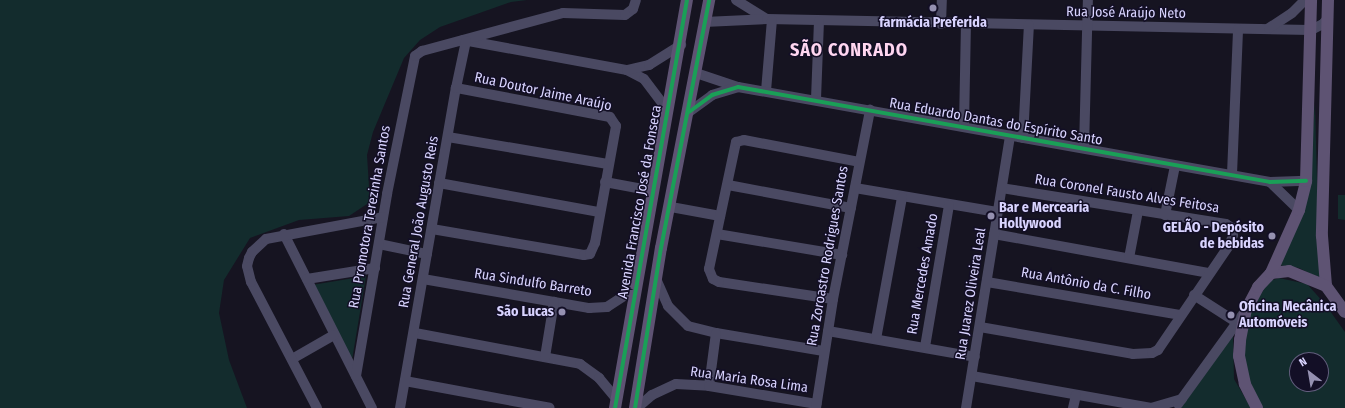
<!DOCTYPE html>
<meta charset="utf-8">
<style>
body{margin:0}
#map{position:relative;width:1345px;height:408px;overflow:hidden;background:#161421;font-family:"Fira Sans Condensed",sans-serif}
div>[style]{position:absolute}
[style*='--x']{left:calc(var(--x)*1px);top:calc(var(--y)*1px);width:calc(var(--w)*1px);rotate:calc(var(--a)*1deg)}
.green>*{inset:0;background:#132c2d}
.minor>*{height:10px;margin:-5px;padding:0 5px;transform-origin:5px;border-radius:5px;background:#4a4962}
.major>*{height:12px;margin:-6px;padding:0 6px;transform-origin:6px;border-radius:6px;background:#5e5373}
.cycleway>*{height:4px;margin:-2px;padding:0 2px;transform-origin:2px;border-radius:2px;background:#1a9f57}
.dots>*{width:11px;height:11px;translate:-50% -50%;box-sizing:border-box;border:2px solid #130f26;border-radius:50%}
span{translate:-50% -50%;white-space:nowrap;text-align:center;line-height:1.15;-webkit-text-stroke:3px #130f26;paint-order:stroke}
.street-label{font-size:14px;color:#d9d4ff}
.poi-label{font-size:14px;color:#d9d4ff;font-weight:700}
.left{translate:0 -50%;text-align:left}
.right{translate:-100% -50%;text-align:right}
.district-label{font-size:18px;color:#ffd6f0;font-weight:700;letter-spacing:1px}
.north{position:absolute;left:1289px;top:352px;width:40px;height:40px;box-sizing:border-box;background:#130f26;border:1px solid #625e7d;border-radius:50%;rotate:329deg;font-size:11px;font-weight:700;line-height:16px;text-align:center;color:#d9d4ff}
.north::after{content:'';display:block;margin:auto;width:14px;height:18px;background:#9591b1;clip-path:polygon(50% 0,100% 100%,50% 72%,0 100%)}
</style>
<div id="map">
<div class="green">
<div style="clip-path:polygon(0 0,527px 0,511px 2px,440px 27px,420px 40px,404px 58px,373px 132px,367px 155px,370px 202px,349px 216px,299px 220px,250px 238px,224px 280px,219px 313px,229px 360px,247px 408px,0 408px)"></div>
<div style="clip-path:polygon(1315px 103px,1319px 258px,1321px 279px,1299px 268px,1278px 265px,1309px 179px)"></div>
<div style="clip-path:polygon(1338px 195px,1345px 195px,1345px 220px,1338px 219px)"></div>
<div style="clip-path:polygon(366px 276px,351px 366px,312px 285px)"></div>
<div style="clip-path:polygon(evenodd,1279px 278px,1307px 284px,1325px 304px,1345px 332px,1345px 408px,1261px 408px,1252px 395px,1244px 354px,1249px 313px,1269px 281px,1279px 278px,1297px 360px,1321px 360px,1321px 384px,1297px 384px,1297px 360px)"></div>
<div style="clip-path:polygon(1233px 334px,1234px 379px,1251px 408px,1181px 408px)"></div>
</div>
<div class="minor">
<div style="--x:736;--y:0;--w:36;--a:32"></div>
<div style="--x:704;--y:22;--w:63;--a:-2.7"></div>
<div style="--x:767;--y:19;--w:544;--a:1.16"></div>
<div style="--x:1311;--y:30;--w:13;--a:-27"></div>
<div style="--x:1323;--y:24;--w:8;--a:-50"></div>
<div style="--x:941;--y:24;--w:24;--a:-88"></div>
<div style="--x:1269;--y:28;--w:27;--a:-33"></div>
<div style="--x:1292;--y:13;--w:18;--a:-45"></div>
<div style="--x:463;--y:40;--w:167;--a:10.4"></div>
<div style="--x:627;--y:70;--w:19;--a:28"></div>
<div style="--x:644;--y:79;--w:38;--a:53"></div>
<div style="--x:627;--y:70;--w:23;--a:-13"></div>
<div style="--x:649;--y:65;--w:38;--a:-32"></div>
<div style="--x:696;--y:73;--w:44;--a:18.4"></div>
<div style="--x:766;--y:91;--w:71;--a:-85.2"></div>
<div style="--x:816;--y:99;--w:78;--a:-87.8"></div>
<div style="--x:689;--y:112;--w:29;--a:-36"></div>
<div style="--x:712;--y:95;--w:27;--a:-17"></div>
<div style="--x:738;--y:87;--w:540;--a:10.12"></div>
<div style="--x:1270;--y:182;--w:36;--a:-2"></div>
<div style="--x:964;--y:126;--w:102;--a:-88.9"></div>
<div style="--x:448;--y:137;--w:162;--a:9.6"></div>
<div style="--x:1023;--y:138;--w:113;--a:-87"></div>
<div style="--x:1084;--y:148;--w:148;--a:-88.5"></div>
<div style="--x:1232;--y:174;--w:145;--a:-87.6"></div>
<div style="--x:605;--y:182;--w:49;--a:10.6"></div>
<div style="--x:1270;--y:182;--w:40;--a:44"></div>
<div style="--x:439;--y:183;--w:163;--a:10.3"></div>
<div style="--x:728;--y:185;--w:125;--a:10.6"></div>
<div style="--x:855;--y:188;--w:144;--a:9.6"></div>
<div style="--x:671;--y:207;--w:50;--a:10.4"></div>
<div style="--x:1165;--y:215;--w:50;--a:-78.5"></div>
<div style="--x:432;--y:229;--w:154;--a:9.7"></div>
<div style="--x:584;--y:255;--w:6;--a:-9"></div>
<div style="--x:590;--y:254;--w:12;--a:-66"></div>
<div style="--x:595;--y:243;--w:119;--a:-79.8"></div>
<div style="--x:616;--y:126;--w:11;--a:-124"></div>
<div style="--x:610;--y:117;--w:157;--a:-169.3"></div>
<div style="--x:284;--y:234;--w:195;--a:63.2"></div>
<div style="--x:717;--y:234;--w:127;--a:9.5"></div>
<div style="--x:994;--y:234;--w:219;--a:10.3"></div>
<div style="--x:379;--y:244;--w:49;--a:11.8"></div>
<div style="--x:1129;--y:258;--w:48;--a:-79.2"></div>
<div style="--x:307;--y:279;--w:69;--a:-9.2"></div>
<div style="--x:423;--y:279;--w:169;--a:9.9"></div>
<div style="--x:589;--y:308;--w:18;--a:-3"></div>
<div style="--x:607;--y:307;--w:33;--a:-33"></div>
<div style="--x:657;--y:281;--w:27;--a:66"></div>
<div style="--x:668;--y:306;--w:28;--a:45"></div>
<div style="--x:688;--y:326;--w:29;--a:14"></div>
<div style="--x:716;--y:333;--w:109;--a:9.5"></div>
<div style="--x:987;--y:282;--w:197;--a:9.7"></div>
<div style="--x:1194;--y:295;--w:50;--a:32.7"></div>
<div style="--x:833;--y:299;--w:115;--a:-171.5"></div>
<div style="--x:719;--y:282;--w:7;--a:-153"></div>
<div style="--x:713;--y:279;--w:11;--a:-112"></div>
<div style="--x:709;--y:269;--w:130;--a:-78"></div>
<div style="--x:736;--y:142;--w:8;--a:-14"></div>
<div style="--x:744;--y:140;--w:117;--a:10.8"></div>
<div style="--x:980;--y:327;--w:155;--a:10"></div>
<div style="--x:1133;--y:354;--w:19;--a:-3"></div>
<div style="--x:1152;--y:353;--w:7;--a:-27"></div>
<div style="--x:1158;--y:350;--w:128;--a:-55.8"></div>
<div style="--x:1230;--y:244;--w:9;--a:-72"></div>
<div style="--x:1233;--y:235;--w:7;--a:-98"></div>
<div style="--x:1232;--y:228;--w:7;--a:-146"></div>
<div style="--x:1226;--y:224;--w:227;--a:-170.9"></div>
<div style="--x:828;--y:331;--w:149;--a:10"></div>
<div style="--x:415;--y:333;--w:168;--a:10.6"></div>
<div style="--x:580;--y:364;--w:24;--a:36"></div>
<div style="--x:599;--y:378;--w:26;--a:50"></div>
<div style="--x:876;--y:339;--w:144;--a:-79.6"></div>
<div style="--x:925;--y:347;--w:144;--a:-80.4"></div>
<div style="--x:545;--y:357;--w:56;--a:-80.7"></div>
<div style="--x:292;--y:359;--w:48;--a:-29.7"></div>
<div style="--x:356;--y:376;--w:185;--a:-80.3"></div>
<div style="--x:387;--y:194;--w:141;--a:-78.5"></div>
<div style="--x:415;--y:56;--w:9;--a:-36"></div>
<div style="--x:422;--y:51;--w:146;--a:-15.1"></div>
<div style="--x:563;--y:13;--w:62;--a:1.8"></div>
<div style="--x:625;--y:15;--w:10;--a:-37"></div>
<div style="--x:633;--y:9;--w:9;--a:-72"></div>
<div style="--x:972;--y:376;--w:182;--a:10.1"></div>
<div style="--x:1151;--y:408;--w:32;--a:-16"></div>
<div style="--x:405;--y:381;--w:147;--a:10.5"></div>
<div style="--x:709;--y:386;--w:53;--a:-82.5"></div>
<div style="--x:1178;--y:404;--w:116;--a:-54.1"></div>
<div style="--x:317;--y:408;--w:142;--a:-117.6"></div>
<div style="--x:251;--y:282;--w:16;--a:-104"></div>
<div style="--x:247;--y:266;--w:8;--a:-76"></div>
<div style="--x:249;--y:258;--w:7;--a:-63"></div>
<div style="--x:252;--y:252;--w:19;--a:-43"></div>
<div style="--x:266;--y:239;--w:119;--a:-10.6"></div>
<div style="--x:400;--y:408;--w:325;--a:-80.1"></div>
<div style="--x:456;--y:88;--w:48;--a:-78"></div>
<div style="--x:637;--y:408;--w:20;--a:-41"></div>
<div style="--x:652;--y:395;--w:26;--a:-25"></div>
<div style="--x:676;--y:384;--w:33;--a:3"></div>
<div style="--x:709;--y:386;--w:109;--a:9.5"></div>
<div style="--x:816;--y:408;--w:110;--a:-81.1"></div>
<div style="--x:833;--y:299;--w:193;--a:-78.9"></div>
<div style="--x:966;--y:408;--w:276;--a:-80.8"></div>
<div style="--x:1073;--y:408;--w:13;--a:-77"></div>
</div>
<div class="major">
<div style="--x:1328;--y:0;--w:236;--a:91.5"></div>
<div style="--x:1322;--y:236;--w:50;--a:85.4"></div>
<div style="--x:1326;--y:286;--w:32;--a:54"></div>
<div style="--x:1271;--y:273;--w:18;--a:-6"></div>
<div style="--x:1289;--y:271;--w:40;--a:22"></div>
<div style="--x:615;--y:408;--w:414;--a:-80"></div>
<div style="--x:635;--y:408;--w:162;--a:-80.8"></div>
<div style="--x:661;--y:248;--w:253;--a:-79"></div>
<div style="--x:1257;--y:408;--w:27;--a:-117"></div>
<div style="--x:1245;--y:384;--w:29;--a:-102"></div>
<div style="--x:1239;--y:356;--w:16;--a:-86"></div>
<div style="--x:1240;--y:340;--w:31;--a:-79"></div>
<div style="--x:1246;--y:310;--w:26;--a:-62"></div>
<div style="--x:1258;--y:287;--w:19;--a:-47"></div>
<div style="--x:1271;--y:273;--w:69;--a:-66"></div>
<div style="--x:1299;--y:210;--w:30;--a:-76"></div>
<div style="--x:1306;--y:181;--w:181;--a:-88.4"></div>
</div>
<div class="cycleway">
<div style="--x:689;--y:112;--w:29;--a:-36"></div>
<div style="--x:712;--y:95;--w:27;--a:-17"></div>
<div style="--x:738;--y:87;--w:540;--a:10.12"></div>
<div style="--x:1270;--y:182;--w:36;--a:-2"></div>
<div style="--x:615;--y:408;--w:414;--a:-80"></div>
<div style="--x:635;--y:408;--w:162;--a:-80.8"></div>
<div style="--x:661;--y:248;--w:253;--a:-79"></div>
</div>
<div class="dots">
<div style="left:933px;top:8px;background:#9591b1"></div>
<div style="left:991px;top:216px;background:#9591b1"></div>
<div style="left:1272px;top:236px;background:#9591b1"></div>
<div style="left:562px;top:312px;background:#9591b1"></div>
<div style="left:1231px;top:315px;background:#9591b1"></div>
</div>
<div class="street-label">
<span style="left:1126px;top:13px;rotate:1deg">Rua José Araújo Neto</span>
<span style="left:543px;top:92px;rotate:12deg">Rua Doutor Jaime Araújo</span>
<span style="left:996px;top:122px;rotate:10deg">Rua Eduardo Dantas do Espírito Santo</span>
<span style="left:1127px;top:194px;rotate:9deg">Rua Coronel Fausto Alves Feitosa</span>
<span style="left:640px;top:202px;rotate:-80deg">Avenida Francisco José da Fonseca</span>
<span style="left:370px;top:217px;rotate:-80deg">Rua Promotora Terezinha Santos</span>
<span style="left:419px;top:222px;rotate:-80deg">Rua General João Augusto Reis</span>
<span style="left:828px;top:256px;rotate:-80deg">Rua Zoroastro Rodrigues Santos</span>
<span style="left:923px;top:274px;rotate:-80deg">Rua Mercedes Amado</span>
<span style="left:533px;top:283px;rotate:9deg">Rua Sindulfo Barreto</span>
<span style="left:1086px;top:284px;rotate:10deg">Rua Antônio da C. Filho</span>
<span style="left:971px;top:294px;rotate:-81deg">Rua Juarez Oliveira Leal</span>
<span style="left:749px;top:380px;rotate:8deg">Rua Maria Rosa Lima</span>
</div>
<div class="poi-label">
<span style="left:933px;top:23px">farmácia Preferida</span>
<span class="left" style="left:999px;top:216px">Bar e Mercearia<br>Hollywood</span>
<span class="right" style="left:1264px;top:236px">GELÃO - Depósito<br>de bebidas</span>
<span class="left" style="left:1239px;top:315px">Oficina Mecânica<br>Automóveis</span>
<span class="right" style="left:554px;top:312px">São Lucas</span>
</div>
<div class="district-label">
<span style="left:849px;top:50px">SÃO CONRADO</span>
</div>
<div class="north">N</div>
</div>
